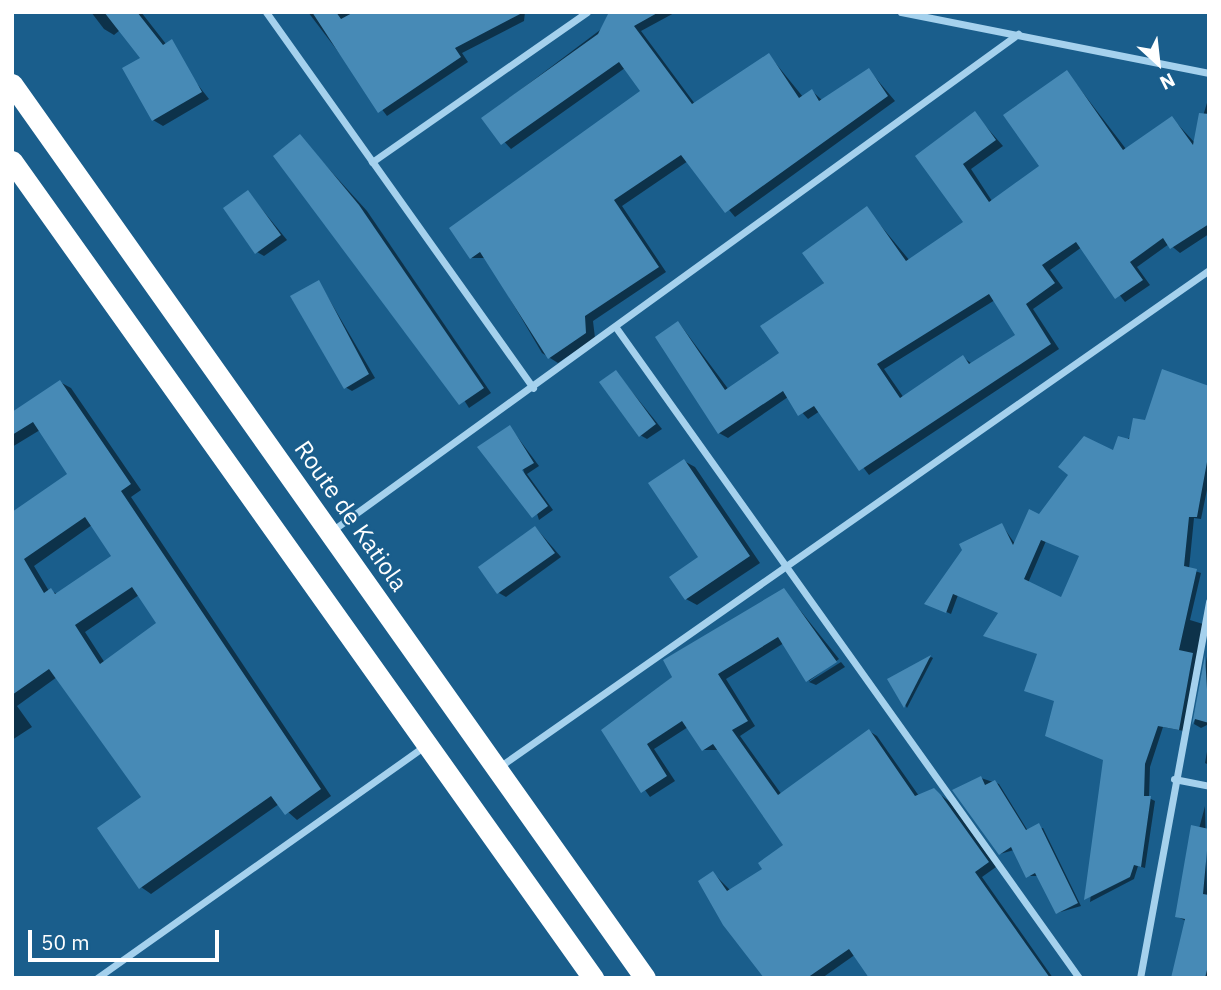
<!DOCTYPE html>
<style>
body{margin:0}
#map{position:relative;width:1221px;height:990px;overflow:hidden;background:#1a5e8c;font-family:"IBM Plex Sans",sans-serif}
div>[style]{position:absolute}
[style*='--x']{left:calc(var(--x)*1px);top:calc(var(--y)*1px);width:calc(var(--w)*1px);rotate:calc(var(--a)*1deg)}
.shadow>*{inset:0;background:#0007}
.building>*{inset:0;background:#478ab6}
.street>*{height:7px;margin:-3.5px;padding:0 3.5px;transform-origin:3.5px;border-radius:3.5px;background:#a5d1ed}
.highway>*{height:21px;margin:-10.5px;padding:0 10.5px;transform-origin:10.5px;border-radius:10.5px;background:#fff}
span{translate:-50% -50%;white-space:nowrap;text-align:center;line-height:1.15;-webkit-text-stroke:5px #1a5e8c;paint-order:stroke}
.street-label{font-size:24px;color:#fff}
.frame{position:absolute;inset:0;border:14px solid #fff;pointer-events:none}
.north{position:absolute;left:1123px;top:28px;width:70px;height:70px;-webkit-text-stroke:5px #1a5e8c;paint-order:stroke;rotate:153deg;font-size:19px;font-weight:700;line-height:28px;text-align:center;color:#fff}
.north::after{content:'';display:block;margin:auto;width:24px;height:32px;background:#fff;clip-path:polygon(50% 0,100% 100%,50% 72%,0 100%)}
.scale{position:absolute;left:28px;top:930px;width:191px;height:32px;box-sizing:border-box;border:4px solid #fff;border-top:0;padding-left:9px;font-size:21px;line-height:24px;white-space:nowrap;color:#fff;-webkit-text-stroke:5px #1a5e8c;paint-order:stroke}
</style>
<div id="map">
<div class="shadow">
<div style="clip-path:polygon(91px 12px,141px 12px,209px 99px,163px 126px,153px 120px,143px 58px,120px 30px,114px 35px,104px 29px)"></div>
<div style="clip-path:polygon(308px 12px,525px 12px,524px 21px,462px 53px,468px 62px,387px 116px)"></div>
<div style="clip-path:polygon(624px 12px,676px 12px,641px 31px,695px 104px,769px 55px,803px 97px,812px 91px,823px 101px,869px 70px,895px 101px,735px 217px,688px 161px,622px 206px,666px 272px,593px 321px,595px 338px,558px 363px,542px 353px,486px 258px,471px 258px,642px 91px,625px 68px,511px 149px,483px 118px)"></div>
<div style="clip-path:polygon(evenodd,1067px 72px,1126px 149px,1172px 118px,1195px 143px,1209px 96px,1209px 234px,1180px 253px,1169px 244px,1137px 267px,1150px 285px,1125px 302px,1082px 247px,1050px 270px,1063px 288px,1033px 309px,1059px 349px,869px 475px,820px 411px,808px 419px,788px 397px,728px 438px,719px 433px,679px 323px,729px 390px,782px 354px,867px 209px,910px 261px,965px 223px,917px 156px,975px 114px,1003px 146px,971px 169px,992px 201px,1041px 166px,1067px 72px,995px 300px,1017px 335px,972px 364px,963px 357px,904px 398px,884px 369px,995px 300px)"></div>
<div style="clip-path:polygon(300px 137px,367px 211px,491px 393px,469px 408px)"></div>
<div style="clip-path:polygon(248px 192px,287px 240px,264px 256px,257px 252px)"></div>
<div style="clip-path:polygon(319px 282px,375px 378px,352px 391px,345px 387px)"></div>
<div style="clip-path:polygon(616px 372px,662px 429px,647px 439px,640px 435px)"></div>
<div style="clip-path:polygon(evenodd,60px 382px,71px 388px,141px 490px,131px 497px,331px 796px,297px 820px,279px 804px,151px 894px,141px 887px,143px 797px,57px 677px,17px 706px,32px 727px,12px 740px,12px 514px,69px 474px,40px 430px,12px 447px,12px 414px,60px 382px,92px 525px,114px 557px,59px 594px,49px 591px,34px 566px,92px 525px,60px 382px,139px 595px,159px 624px,105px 663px,85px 632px,139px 595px)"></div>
<div style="clip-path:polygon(evenodd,1209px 386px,1209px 480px,1201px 519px,1194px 518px,1189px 569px,1201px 573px,1190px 620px,1203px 624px,1184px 731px,1163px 727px,1150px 767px,1149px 798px,1155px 801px,1145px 868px,1138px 866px,1134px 879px,1090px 902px,1105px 759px,1056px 701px,1038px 654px,986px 636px,1001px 613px,958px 595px,951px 614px,931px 605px,1002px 525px,1015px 544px,1146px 422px,1209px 386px,1046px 541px,1081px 556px,1062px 599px,1028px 583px,1046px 541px)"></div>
<div style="clip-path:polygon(510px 427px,539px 466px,527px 474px,553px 510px,539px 520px)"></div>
<div style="clip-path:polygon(684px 461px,695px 467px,760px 563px,697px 605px,686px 599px,700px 558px)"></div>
<div style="clip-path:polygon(536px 528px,561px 557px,506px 597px,499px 593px)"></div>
<div style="clip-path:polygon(784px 590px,839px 659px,809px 681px,784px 643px,726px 679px,755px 726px,740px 736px,782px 795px,869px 731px,877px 736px,919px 796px,934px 790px,950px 802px,996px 867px,982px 877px,1053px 978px,872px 978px,856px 954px,822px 978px,765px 978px,713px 873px,731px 891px,765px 870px,786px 845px,719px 750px,703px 750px,688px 727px,654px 749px,675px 781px,650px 797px,603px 731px)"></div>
<div style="clip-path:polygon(1209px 646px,1209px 724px,1201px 728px,1194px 724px)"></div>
<div style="clip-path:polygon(931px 657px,933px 658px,907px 708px,890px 680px)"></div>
<div style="clip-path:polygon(841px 662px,845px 667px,816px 685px,809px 682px)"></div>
<div style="clip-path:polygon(1209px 740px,1209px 765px,1205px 763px)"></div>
<div style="clip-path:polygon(981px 778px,999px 784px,1028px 831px,1043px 828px,1081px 906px,1057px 913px,1038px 876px,1028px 876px,1014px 850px,1000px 854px)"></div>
<div style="clip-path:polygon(1205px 806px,1209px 978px,1174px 978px,1186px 921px,1176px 916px)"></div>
</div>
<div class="building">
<div style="clip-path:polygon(104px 12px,137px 12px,163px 45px,172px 39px,202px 92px,152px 121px,122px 68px,140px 58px)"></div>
<div style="clip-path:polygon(312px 12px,336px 12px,341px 19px,354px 12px,524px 12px,455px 48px,461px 57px,378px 113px)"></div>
<div style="clip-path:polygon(609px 12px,659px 12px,634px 26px,692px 104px,769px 53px,799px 98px,812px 89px,819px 101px,869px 68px,888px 96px,725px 213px,681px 155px,614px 200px,659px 267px,585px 316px,586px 333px,548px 359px,480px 252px,470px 259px,449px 228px,640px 91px,619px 62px,501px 145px,481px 118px,598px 34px)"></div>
<div style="clip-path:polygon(evenodd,1067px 70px,1123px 150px,1172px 116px,1193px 145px,1199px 113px,1209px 114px,1209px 224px,1170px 249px,1163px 238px,1130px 262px,1143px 280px,1115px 299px,1076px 242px,1042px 265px,1055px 283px,1026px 304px,1051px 344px,859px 471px,814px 406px,798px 416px,783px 391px,718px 434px,655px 337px,678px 321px,725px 390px,779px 353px,760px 326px,824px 283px,802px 253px,867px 206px,906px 261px,963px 222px,915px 156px,975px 111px,996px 140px,963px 164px,989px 202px,1039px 166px,1003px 115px,1067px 70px,989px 294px,1015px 335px,969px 364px,963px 355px,900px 398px,877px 364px,989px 294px)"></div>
<div style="clip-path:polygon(300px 134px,359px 205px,484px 388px,459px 405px,273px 156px)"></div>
<div style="clip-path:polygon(248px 190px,281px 235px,255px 254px,223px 208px)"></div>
<div style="clip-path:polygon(319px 280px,369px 374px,344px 389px,290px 296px)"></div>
<div style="clip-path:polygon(evenodd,1162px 369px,1209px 386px,1209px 451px,1197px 517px,1189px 517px,1184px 566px,1197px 569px,1179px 650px,1193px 653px,1179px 730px,1158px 726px,1145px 764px,1144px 796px,1151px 796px,1141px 867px,1134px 865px,1130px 877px,1084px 900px,1103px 760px,1045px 736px,1054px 701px,1024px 691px,1037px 654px,983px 636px,998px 613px,953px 594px,946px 613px,924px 604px,962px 550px,959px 544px,1002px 523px,1013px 545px,1029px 509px,1039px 514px,1068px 475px,1058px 467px,1084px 436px,1113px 450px,1118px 436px,1129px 439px,1133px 418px,1145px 420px,1162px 369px,1041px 540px,1079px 556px,1061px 597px,1024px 579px,1041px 540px)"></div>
<div style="clip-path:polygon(616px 370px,656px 424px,639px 437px,599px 382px)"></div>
<div style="clip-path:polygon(evenodd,60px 380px,131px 484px,121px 491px,321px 789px,285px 815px,271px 796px,139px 889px,97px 828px,141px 797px,49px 669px,12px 695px,12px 512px,67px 474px,33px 422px,12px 435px,12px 412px,60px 380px,85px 517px,111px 556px,55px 594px,51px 588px,44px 593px,24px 559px,85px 517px,60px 380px,132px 587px,156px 623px,100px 664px,75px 625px,132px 587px)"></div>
<div style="clip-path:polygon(510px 425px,534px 463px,522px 470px,548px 506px,532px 518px,477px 447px)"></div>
<div style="clip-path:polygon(684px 459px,750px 556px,685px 600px,669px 577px,698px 557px,648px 483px)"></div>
<div style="clip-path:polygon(535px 526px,555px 553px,497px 594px,478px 567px)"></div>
<div style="clip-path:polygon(784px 588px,837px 662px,806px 682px,778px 637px,718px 674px,748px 721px,732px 730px,778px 795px,869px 729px,915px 796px,934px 788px,941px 795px,989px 862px,975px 872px,1050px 978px,869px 978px,849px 949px,807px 978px,764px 978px,723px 925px,698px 881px,713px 871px,727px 891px,762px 869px,758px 863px,783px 845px,713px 744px,702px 751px,682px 721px,647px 744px,667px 776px,641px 793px,601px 730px,672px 677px,663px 660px)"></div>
<div style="clip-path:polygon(931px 655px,904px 708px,887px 679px)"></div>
<div style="clip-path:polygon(1205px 655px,1209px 723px,1195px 719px,1192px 725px)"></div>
<div style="clip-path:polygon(981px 776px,985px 785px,995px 780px,1026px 830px,1039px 823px,1078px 903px,1056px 914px,1035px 873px,1026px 878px,1011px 847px,999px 855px,952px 790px)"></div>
<div style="clip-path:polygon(1191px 825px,1209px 829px,1203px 894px,1209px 895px,1209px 962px,1205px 978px,1171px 978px,1185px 919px,1175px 917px)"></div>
</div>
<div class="street">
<div style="--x:266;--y:12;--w:461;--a:54.6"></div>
<div style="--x:901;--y:12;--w:314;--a:11.2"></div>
<div style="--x:372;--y:162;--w:262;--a:-34.9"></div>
<div style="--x:617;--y:329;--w:797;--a:54.55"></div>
<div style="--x:333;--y:530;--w:846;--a:-35.91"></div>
<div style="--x:499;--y:767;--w:867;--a:-34.99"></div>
<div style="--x:1174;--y:779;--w:36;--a:11"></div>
<div style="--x:97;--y:978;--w:402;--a:-35.3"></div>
<div style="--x:1140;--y:978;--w:383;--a:-79.6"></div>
</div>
<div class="highway">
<div style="--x:12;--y:84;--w:1095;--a:54.7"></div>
<div style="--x:12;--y:161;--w:1003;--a:54.58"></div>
</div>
<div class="street-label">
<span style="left:351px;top:516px;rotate:55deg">Route de Katiola</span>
</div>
<div class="frame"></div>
<div class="north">N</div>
<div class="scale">50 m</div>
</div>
